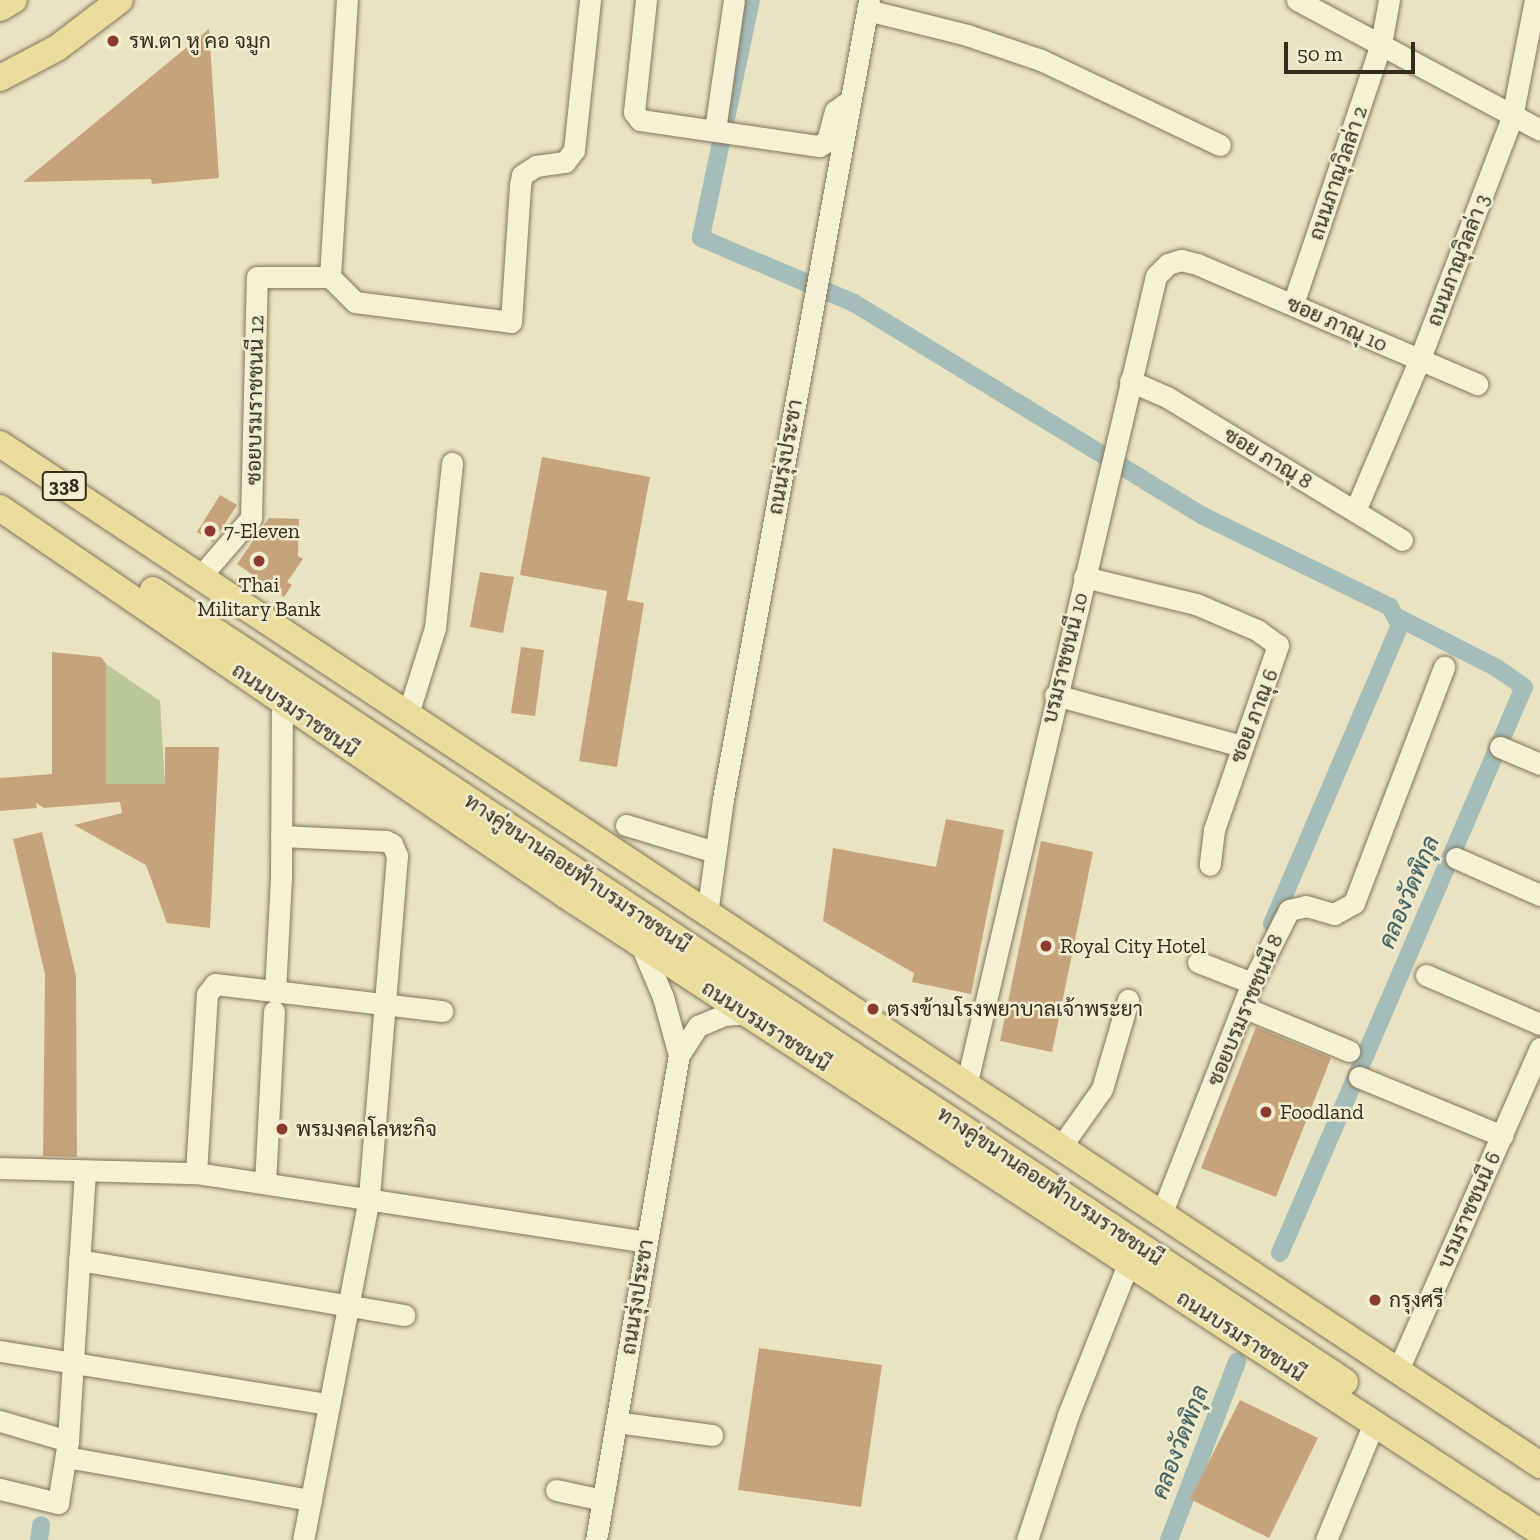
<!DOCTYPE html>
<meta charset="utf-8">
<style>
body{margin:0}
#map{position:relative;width:1540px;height:1540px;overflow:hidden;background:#eae3c2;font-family:"Zilla Slab",Sarabun,serif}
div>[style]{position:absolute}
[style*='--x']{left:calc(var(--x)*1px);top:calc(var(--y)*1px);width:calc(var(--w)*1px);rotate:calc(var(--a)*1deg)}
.green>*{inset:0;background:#bcc797}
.canal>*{height:18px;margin:-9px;padding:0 9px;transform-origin:9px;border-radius:9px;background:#a4bdb9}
.building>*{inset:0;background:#c6a37b}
.roads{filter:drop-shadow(0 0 2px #83755b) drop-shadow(0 0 2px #83755b)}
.minor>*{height:21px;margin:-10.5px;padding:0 10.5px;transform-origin:10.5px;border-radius:10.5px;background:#f6f0d5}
.major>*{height:26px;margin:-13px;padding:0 13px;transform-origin:13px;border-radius:13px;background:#ebdc9c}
.dots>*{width:19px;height:19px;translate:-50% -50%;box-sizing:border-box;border:4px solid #f2edd1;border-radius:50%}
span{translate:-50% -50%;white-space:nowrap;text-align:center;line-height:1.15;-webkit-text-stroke:5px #f2edd1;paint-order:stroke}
.shield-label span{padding:2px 5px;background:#f2edd1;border:2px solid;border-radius:5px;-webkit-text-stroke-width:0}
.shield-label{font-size:19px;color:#342b1e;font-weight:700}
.poi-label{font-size:21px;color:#342b1e}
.left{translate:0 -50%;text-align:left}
.street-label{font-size:21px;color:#342b1e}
.water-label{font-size:23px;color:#2e5053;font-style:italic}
.scale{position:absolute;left:1284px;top:42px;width:131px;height:32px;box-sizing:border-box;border:4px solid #342b1e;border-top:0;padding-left:9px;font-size:21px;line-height:24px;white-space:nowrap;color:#342b1e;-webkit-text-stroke:5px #f2edd1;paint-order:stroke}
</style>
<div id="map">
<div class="green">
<div style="clip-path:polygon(106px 664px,160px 701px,165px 784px,106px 784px)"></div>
</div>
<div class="canal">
<div style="--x:751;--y:0;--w:243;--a:101.9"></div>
<div style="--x:701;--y:238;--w:166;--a:23"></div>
<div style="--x:854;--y:303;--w:409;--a:31.4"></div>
<div style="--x:1203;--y:516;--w:208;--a:25.9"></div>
<div style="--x:1390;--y:607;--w:21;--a:61"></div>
<div style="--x:1400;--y:625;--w:325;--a:113.2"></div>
<div style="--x:1280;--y:1253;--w:616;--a:-66.68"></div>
<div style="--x:1524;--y:687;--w:33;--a:-145"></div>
<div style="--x:1497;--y:668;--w:114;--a:-153"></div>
<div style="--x:39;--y:1540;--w:15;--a:-82"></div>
<div style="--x:1169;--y:1540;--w:191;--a:-69.1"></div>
</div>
<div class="building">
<div style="clip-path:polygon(209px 29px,219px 178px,152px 184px,151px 179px,23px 182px)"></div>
<div style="clip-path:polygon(542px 457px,650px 477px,627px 600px,644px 603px,617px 767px,579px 761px,607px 591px,520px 575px)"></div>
<div style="clip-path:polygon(220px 495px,237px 505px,213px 542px,197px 532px)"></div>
<div style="clip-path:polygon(269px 518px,299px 519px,298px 556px,303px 559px,287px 582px,292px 585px,284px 597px,237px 564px)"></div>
<div style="clip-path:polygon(480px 572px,514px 577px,503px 633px,470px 627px)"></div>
<div style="clip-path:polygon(521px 647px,544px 650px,535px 716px,511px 713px)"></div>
<div style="clip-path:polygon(52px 652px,101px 657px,106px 664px,106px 784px,165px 784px,165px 747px,219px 747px,210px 928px,167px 923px,146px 865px,74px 825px,122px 813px,120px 802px,44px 808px,36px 803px,37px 808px,0 811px,0 778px,52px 774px)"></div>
<div style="clip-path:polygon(946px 819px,1004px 830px,971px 994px,912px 982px,914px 973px,823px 921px,833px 848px,936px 867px)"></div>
<div style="clip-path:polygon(42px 832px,76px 976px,77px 1157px,43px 1156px,45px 974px,13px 839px)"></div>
<div style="clip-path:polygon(1041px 841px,1093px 852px,1052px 1052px,1000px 1041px)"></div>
<div style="clip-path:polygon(1256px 1027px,1331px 1058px,1276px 1197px,1201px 1168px)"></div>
<div style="clip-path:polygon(759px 1348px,882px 1365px,861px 1507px,738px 1490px)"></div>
<div style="clip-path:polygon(1240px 1400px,1318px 1438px,1269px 1538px,1190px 1499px)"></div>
</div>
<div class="roads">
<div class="minor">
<div style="--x:646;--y:0;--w:113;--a:96.1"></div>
<div style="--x:634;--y:112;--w:10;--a:53"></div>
<div style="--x:640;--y:120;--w:181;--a:8.3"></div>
<div style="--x:819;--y:146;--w:9;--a:-32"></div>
<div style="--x:827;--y:141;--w:31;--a:-75"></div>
<div style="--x:835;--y:111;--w:12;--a:-35"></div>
<div style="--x:1297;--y:0;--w:276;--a:28.1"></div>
<div style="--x:867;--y:10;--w:103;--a:14"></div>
<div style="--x:967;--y:35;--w:78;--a:18.7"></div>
<div style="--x:1041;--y:60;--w:198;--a:25.4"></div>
<div style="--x:715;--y:130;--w:131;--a:-81.7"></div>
<div style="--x:330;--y:277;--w:278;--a:-86.5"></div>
<div style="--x:1293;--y:304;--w:274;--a:-71.3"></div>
<div style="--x:1381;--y:44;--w:45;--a:-79.7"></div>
<div style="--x:1130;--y:381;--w:40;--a:23.4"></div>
<div style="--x:1167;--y:397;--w:275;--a:31.3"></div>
<div style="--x:1355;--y:511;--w:163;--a:-66.9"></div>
<div style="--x:1419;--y:361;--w:261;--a:-69.1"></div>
<div style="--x:1512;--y:117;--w:119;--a:-78.9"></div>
<div style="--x:200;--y:577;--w:78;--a:-49.2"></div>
<div style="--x:251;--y:518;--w:241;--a:-88.6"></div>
<div style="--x:257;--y:277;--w:73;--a:0"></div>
<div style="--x:330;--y:277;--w:35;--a:45"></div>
<div style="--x:355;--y:302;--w:157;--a:7.3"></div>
<div style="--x:511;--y:322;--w:137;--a:-86.2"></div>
<div style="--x:520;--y:185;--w:10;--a:-79"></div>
<div style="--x:522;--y:175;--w:17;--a:-33"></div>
<div style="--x:536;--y:166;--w:29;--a:-8"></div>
<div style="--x:565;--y:162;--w:15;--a:-53"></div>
<div style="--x:574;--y:150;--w:151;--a:-83.9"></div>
<div style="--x:1084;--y:577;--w:115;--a:13.6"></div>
<div style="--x:1196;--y:604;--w:66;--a:23.1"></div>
<div style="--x:1257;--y:630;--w:26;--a:36"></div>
<div style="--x:1278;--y:645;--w:196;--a:109.1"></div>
<div style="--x:1214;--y:830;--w:35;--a:97"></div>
<div style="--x:1055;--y:695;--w:194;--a:15.3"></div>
<div style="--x:408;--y:714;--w:90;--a:-72.6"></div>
<div style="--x:435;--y:628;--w:166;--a:-84.1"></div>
<div style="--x:1500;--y:747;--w:43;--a:23"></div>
<div style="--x:626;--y:825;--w:93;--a:16.9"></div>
<div style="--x:281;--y:836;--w:105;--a:2.7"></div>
<div style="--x:386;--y:841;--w:7;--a:27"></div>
<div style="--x:392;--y:844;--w:13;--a:67"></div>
<div style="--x:397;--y:856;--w:343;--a:94.7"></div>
<div style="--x:369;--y:1198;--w:348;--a:100.9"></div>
<div style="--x:1456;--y:858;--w:92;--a:23.8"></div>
<div style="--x:707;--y:914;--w:116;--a:-82.1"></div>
<div style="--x:723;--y:799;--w:812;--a:-79.64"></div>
<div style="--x:640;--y:943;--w:59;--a:66.9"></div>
<div style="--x:663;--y:997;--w:60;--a:74.6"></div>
<div style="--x:1198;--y:962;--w:58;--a:21.3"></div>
<div style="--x:1426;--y:975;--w:124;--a:23.3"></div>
<div style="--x:275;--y:992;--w:113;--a:-87"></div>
<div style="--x:281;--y:879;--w:177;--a:-89.7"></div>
<div style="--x:1243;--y:1007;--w:115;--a:22.5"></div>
<div style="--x:1359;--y:1077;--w:155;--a:22.4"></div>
<div style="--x:966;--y:1086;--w:832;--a:-76.8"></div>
<div style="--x:1156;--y:276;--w:17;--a:-45"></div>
<div style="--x:1168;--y:264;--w:14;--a:-17"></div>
<div style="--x:1181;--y:260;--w:16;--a:14"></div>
<div style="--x:1197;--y:264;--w:305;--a:23.2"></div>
<div style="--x:1060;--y:1148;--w:72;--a:-54.6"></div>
<div style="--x:1102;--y:1089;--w:93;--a:-73.7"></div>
<div style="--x:0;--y:1168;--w:196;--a:1.5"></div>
<div style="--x:196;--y:1173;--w:455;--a:8.7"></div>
<div style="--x:196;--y:1173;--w:179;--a:-86.5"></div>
<div style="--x:207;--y:994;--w:13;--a:-51"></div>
<div style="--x:215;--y:984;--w:229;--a:6.8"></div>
<div style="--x:265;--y:1183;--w:172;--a:-87"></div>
<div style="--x:1161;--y:1215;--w:249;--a:-68.6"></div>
<div style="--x:1252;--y:983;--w:82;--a:-63.1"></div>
<div style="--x:1289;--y:910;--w:17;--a:-13"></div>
<div style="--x:1306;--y:906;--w:29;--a:16"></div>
<div style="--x:1334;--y:914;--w:23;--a:-29"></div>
<div style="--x:1354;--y:903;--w:253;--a:-69.1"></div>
<div style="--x:79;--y:1260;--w:330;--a:9.6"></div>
<div style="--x:0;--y:1351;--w:333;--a:9.2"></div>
<div style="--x:1398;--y:1370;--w:352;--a:-66.2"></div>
<div style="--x:0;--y:1421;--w:71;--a:16.4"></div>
<div style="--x:616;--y:1422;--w:97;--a:7.7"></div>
<div style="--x:66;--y:1457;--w:249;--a:10"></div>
<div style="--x:0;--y:1489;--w:60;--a:13.6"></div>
<div style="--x:58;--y:1503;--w:63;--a:-80.8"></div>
<div style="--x:68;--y:1441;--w:271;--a:-86.4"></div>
<div style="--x:556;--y:1490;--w:48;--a:12"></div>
<div style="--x:596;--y:1540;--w:492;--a:-80.3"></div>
<div style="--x:679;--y:1055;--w:35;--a:-57"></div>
<div style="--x:698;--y:1026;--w:28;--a:-23"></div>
<div style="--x:724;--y:1015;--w:21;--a:-5"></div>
<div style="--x:1027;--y:1540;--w:132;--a:-71.8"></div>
<div style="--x:1068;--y:1415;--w:165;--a:-68.3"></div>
<div style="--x:1326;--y:1540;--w:126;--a:-67.7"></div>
</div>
<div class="major">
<div style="--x:0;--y:8;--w:16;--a:-30"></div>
<div style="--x:0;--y:78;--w:64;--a:-27.8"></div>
<div style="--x:57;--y:48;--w:79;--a:-37.3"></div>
<div style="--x:0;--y:444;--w:1848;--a:33.54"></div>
<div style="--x:0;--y:508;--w:687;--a:34.38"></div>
<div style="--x:567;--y:896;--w:1162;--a:33.17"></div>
<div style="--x:153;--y:590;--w:1431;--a:33.6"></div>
</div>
</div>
<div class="dots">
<div style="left:113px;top:41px;background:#8d3a2f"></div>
<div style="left:210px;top:531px;background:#8d3a2f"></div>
<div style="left:259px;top:561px;background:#8d3a2f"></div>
<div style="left:1046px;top:946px;background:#8d3a2f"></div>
<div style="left:873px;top:1009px;background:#8d3a2f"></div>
<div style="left:1266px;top:1112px;background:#8d3a2f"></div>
<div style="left:282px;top:1129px;background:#8d3a2f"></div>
<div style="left:1375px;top:1300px;background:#8d3a2f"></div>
</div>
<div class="shield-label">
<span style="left:64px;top:486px">338</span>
</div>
<div class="poi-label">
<span class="left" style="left:129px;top:41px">รพ.ตา หู คอ จมูก</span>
<span class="left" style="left:224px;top:531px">7-Eleven</span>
<span style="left:259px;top:597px">Thai<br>Military Bank</span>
<span class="left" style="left:1060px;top:946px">Royal City Hotel</span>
<span class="left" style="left:887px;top:1009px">ตรงข้ามโรงพยาบาลเจ้าพระยา</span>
<span class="left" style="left:1280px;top:1112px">Foodland</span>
<span class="left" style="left:296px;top:1129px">พรมงคลโลหะกิจ</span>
<span class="left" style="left:1389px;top:1300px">กรุงศรี</span>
</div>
<div class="street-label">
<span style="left:1338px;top:173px;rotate:-71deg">ถนนภาณุวิลล่า 2</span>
<span style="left:1458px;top:260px;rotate:-69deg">ถนนภาณุวิลล่า 3</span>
<span style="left:1337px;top:324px;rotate:24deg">ซอย ภาณุ 10</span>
<span style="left:255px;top:400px;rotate:-89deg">ซอยบรมราชชนนี 12</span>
<span style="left:785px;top:457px;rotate:-80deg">ถนนรุ่งประชา</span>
<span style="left:1268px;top:458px;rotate:31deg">ซอย ภาณุ 8</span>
<span style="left:1065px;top:658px;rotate:-76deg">บรมราชชนนี 10</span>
<span style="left:295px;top:710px;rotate:35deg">ถนนบรมราชชนนี</span>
<span style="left:1254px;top:716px;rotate:-69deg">ซอย ภาณุ 6</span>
<span style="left:577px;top:873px;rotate:34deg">ทางคู่ขนานลอยฟ้าบรมราชชนนี</span>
<span style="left:1245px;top:1010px;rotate:-67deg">ซอยบรมราชชนนี 8</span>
<span style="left:766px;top:1026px;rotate:33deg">ถนนบรมราชชนนี</span>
<span style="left:1050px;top:1186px;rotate:34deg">ทางคู่ขนานลอยฟ้าบรมราชชนนี</span>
<span style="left:1469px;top:1210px;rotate:-66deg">บรมราชชนนี 6</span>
<span style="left:637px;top:1297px;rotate:-81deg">ถนนรุ่งประชา</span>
<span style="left:1241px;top:1336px;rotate:33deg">ถนนบรมราชชนนี</span>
</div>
<div class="water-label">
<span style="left:1409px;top:892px;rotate:-67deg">คลองวัดพิกุล</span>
<span style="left:1180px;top:1442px;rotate:-69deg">คลองวัดพิกุล</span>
</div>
<div class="scale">50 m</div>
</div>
